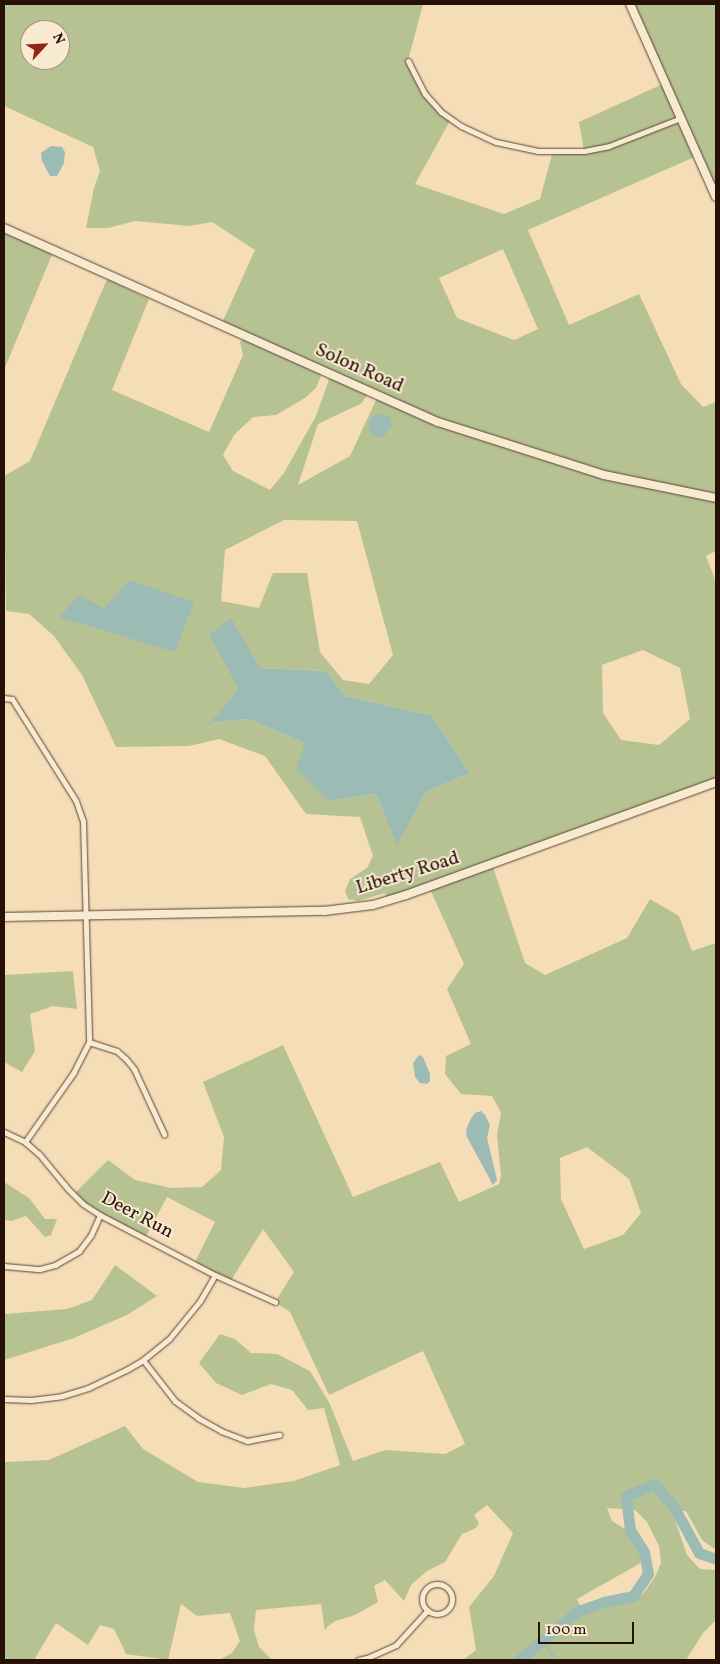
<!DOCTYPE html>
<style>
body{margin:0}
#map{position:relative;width:720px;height:1664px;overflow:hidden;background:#f5ddb8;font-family:Vollkorn,serif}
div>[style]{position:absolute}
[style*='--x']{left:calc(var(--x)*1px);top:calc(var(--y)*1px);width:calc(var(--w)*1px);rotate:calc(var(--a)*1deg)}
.green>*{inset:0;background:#b7c293}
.water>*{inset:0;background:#9dbbb5}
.stream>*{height:2px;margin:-1px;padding:0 1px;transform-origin:1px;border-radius:1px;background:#9dbbb5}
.river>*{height:11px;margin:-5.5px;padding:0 5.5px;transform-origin:5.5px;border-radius:5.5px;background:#9dbbb5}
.roads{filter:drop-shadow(0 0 1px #5a4433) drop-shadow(0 0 1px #5a4433)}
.street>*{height:5px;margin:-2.5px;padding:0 2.5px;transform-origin:2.5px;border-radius:2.5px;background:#f8e9d1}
.street>.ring{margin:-2.5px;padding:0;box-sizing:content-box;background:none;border:5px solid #f8e9d1;border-radius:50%}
.secondary>*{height:8px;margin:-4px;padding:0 4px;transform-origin:4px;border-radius:4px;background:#f8e9d1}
span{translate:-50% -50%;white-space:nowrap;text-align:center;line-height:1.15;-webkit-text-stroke:4px #f8e9d1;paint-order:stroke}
.street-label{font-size:19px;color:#271107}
.frame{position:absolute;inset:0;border:5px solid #271107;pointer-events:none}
.north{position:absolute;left:20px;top:20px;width:50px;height:50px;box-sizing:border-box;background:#f8e9d1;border:1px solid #a49380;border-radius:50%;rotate:65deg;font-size:14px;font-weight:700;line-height:20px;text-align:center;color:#271107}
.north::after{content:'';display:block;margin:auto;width:18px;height:22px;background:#8f2418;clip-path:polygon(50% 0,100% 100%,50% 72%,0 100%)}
.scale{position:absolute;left:538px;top:1622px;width:96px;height:22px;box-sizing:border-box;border:2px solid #271107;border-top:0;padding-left:6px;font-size:15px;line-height:18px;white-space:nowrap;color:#271107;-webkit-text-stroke:4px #f8e9d1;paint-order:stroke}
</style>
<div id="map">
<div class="green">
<div style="clip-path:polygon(evenodd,4px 4px,423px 4px,408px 61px,425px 94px,451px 119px,415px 184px,504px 214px,540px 199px,553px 151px,584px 151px,579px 122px,665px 83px,630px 4px,716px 4px,716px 197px,697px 156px,528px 230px,569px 325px,639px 294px,681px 384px,703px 407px,716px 402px,716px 551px,706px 556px,716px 582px,716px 782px,492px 864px,525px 963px,545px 975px,627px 938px,650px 899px,679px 916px,692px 951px,716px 943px,716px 1550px,702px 1540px,686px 1511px,672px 1511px,687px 1555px,700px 1569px,716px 1570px,716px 1620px,703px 1633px,686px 1660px,463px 1660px,476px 1650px,469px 1607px,494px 1576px,513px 1533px,487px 1505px,474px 1515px,479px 1523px,476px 1528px,462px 1534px,445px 1562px,427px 1571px,411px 1585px,404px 1601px,385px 1580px,374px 1586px,378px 1602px,355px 1615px,335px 1621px,327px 1627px,325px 1631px,321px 1604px,256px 1610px,254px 1630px,259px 1647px,272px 1660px,219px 1660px,232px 1653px,240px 1641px,230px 1613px,197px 1616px,181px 1604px,168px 1660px,126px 1654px,114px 1629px,100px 1625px,88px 1645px,56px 1623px,34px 1660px,4px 1660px,4px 1462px,49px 1460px,125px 1426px,143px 1449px,198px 1482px,244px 1488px,294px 1481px,340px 1465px,324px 1408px,308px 1410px,292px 1390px,271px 1384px,242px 1395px,216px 1383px,199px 1363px,220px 1334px,235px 1339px,251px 1353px,277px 1354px,310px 1371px,329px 1402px,353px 1461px,385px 1450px,445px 1454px,465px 1444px,423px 1351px,329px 1395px,290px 1312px,275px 1302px,294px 1272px,263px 1229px,230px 1282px,194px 1264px,215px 1222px,167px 1197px,145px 1238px,100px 1215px,74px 1194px,108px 1160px,135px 1180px,171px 1188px,202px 1187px,221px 1170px,224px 1137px,203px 1082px,283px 1045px,353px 1197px,440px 1162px,459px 1202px,499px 1184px,501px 1176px,497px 1135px,501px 1113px,492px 1096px,461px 1094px,445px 1074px,446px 1056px,471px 1044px,447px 989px,464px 964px,429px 887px,388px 901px,385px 893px,358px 901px,348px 899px,345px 891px,350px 879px,367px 868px,373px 856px,360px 817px,306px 814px,265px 756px,219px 739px,189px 746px,116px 747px,82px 675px,54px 636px,29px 614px,6px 611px,4px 476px,30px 461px,107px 279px,149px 299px,112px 390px,209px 432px,243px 355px,240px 342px,246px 336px,221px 325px,255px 250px,212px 222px,190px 226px,135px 221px,108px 228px,86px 228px,94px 188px,100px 171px,93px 147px,4px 106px,4px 4px,30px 30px,60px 30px,60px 60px,30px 60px,30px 30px,4px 4px,503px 249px,538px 329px,514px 340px,457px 318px,439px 278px,503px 249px,4px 4px,323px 371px,331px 374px,316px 416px,284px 473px,270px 490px,233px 471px,223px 455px,234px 435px,253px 417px,276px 415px,305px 398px,316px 388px,323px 371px,4px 4px,369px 392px,378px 396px,350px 456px,298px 485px,318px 424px,362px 403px,369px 392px,4px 4px,284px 520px,357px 521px,393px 655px,369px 684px,343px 680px,320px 652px,307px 573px,273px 573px,259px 608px,221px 601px,225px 550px,284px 520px,4px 4px,643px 650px,680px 668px,690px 719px,659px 745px,621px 740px,603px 713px,602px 665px,643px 650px,4px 4px,260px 668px,326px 671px,345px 696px,431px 715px,470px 773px,426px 792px,397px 844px,376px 794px,328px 801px,305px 743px,248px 719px,211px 723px,260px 668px,4px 4px,587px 1147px,629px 1179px,641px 1213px,623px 1235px,584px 1249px,561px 1199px,560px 1158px,587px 1147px,4px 4px,607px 1508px,635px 1510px,647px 1522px,659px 1546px,661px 1563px,655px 1577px,643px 1594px,584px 1614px,577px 1599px,639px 1564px,644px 1556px,643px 1544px,638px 1537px,612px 1521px,607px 1508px)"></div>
<div style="clip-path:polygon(6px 229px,54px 250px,4px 370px,4px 234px)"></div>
<div style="clip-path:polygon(73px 971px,77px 1009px,53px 1006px,30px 1014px,35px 1051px,22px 1072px,4px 1062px,4px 975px)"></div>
<div style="clip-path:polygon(4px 1182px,29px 1198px,45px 1219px,57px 1219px,51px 1235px,45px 1237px,26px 1216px,11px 1221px,4px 1220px)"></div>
<div style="clip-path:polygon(115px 1265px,157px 1296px,127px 1315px,74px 1338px,4px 1360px,4px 1314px,67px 1309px,92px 1300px)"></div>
</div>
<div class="water">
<div style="clip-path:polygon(51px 146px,62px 147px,65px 152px,64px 163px,57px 176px,50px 176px,42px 161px,41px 153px)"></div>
<div style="clip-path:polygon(378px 414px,390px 416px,393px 424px,384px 436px,377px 438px,371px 434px,368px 426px,370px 418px)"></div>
<div style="clip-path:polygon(130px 580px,194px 602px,175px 652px,59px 617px,79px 595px,104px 608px)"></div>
<div style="clip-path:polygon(231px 618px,260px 668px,326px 671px,345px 696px,431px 715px,470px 773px,426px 792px,397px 845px,376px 794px,328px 801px,296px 769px,305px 743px,248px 719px,210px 723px,239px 689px,209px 635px)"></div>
<div style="clip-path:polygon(419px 1055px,423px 1057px,430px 1074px,430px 1081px,427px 1084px,420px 1083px,415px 1077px,413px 1063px)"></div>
<div style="clip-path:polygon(481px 1111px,485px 1115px,490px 1125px,487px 1138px,497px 1180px,493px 1185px,467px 1137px,466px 1130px,470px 1120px,475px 1113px)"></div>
</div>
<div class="stream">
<div style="--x:543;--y:1640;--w:24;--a:57"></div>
</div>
<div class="river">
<div style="--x:519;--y:1660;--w:77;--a:-39.7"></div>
<div style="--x:578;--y:1611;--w:28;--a:-19"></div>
<div style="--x:604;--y:1602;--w:30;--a:-12"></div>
<div style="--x:633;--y:1596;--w:27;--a:-56"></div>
<div style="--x:648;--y:1574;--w:22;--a:-100"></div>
<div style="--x:644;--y:1552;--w:26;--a:-122"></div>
<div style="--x:630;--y:1530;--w:34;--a:-97"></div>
<div style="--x:626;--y:1496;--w:30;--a:-23"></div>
<div style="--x:654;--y:1484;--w:30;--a:49"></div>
<div style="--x:674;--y:1507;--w:52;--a:61.5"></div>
<div style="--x:699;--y:1553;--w:18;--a:19"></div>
</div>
<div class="roads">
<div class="street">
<div style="--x:408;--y:61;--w:37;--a:63"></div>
<div style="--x:425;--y:94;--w:24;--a:48"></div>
<div style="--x:441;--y:112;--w:24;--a:35"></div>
<div style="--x:461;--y:126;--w:38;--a:25"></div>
<div style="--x:496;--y:142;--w:43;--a:12.1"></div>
<div style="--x:538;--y:151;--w:46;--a:0"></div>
<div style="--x:584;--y:151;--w:25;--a:-11"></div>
<div style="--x:609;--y:146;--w:77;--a:-21.3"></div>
<div style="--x:4;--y:698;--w:8;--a:7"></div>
<div style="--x:12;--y:699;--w:120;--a:57.9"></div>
<div style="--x:76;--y:801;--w:21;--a:71"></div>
<div style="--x:83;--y:821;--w:221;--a:88.4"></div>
<div style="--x:89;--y:1042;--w:34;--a:117"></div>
<div style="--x:74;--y:1072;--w:85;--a:125"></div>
<div style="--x:89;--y:1042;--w:29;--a:18"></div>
<div style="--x:117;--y:1051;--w:12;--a:42"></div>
<div style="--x:126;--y:1059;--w:13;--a:51"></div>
<div style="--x:134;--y:1069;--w:72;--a:65.2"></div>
<div style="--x:4;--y:1132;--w:23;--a:25"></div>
<div style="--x:25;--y:1142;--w:18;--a:41"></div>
<div style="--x:39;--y:1154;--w:45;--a:50.4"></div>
<div style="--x:68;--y:1189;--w:21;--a:45"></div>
<div style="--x:83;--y:1204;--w:20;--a:33"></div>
<div style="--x:100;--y:1215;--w:130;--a:27.6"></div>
<div style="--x:215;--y:1275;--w:66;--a:24.2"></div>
<div style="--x:4;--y:1266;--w:36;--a:5"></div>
<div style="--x:40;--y:1269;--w:16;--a:-15"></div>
<div style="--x:55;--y:1265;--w:28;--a:-30"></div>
<div style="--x:79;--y:1251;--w:20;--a:-53"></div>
<div style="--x:91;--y:1235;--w:22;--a:-66"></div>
<div style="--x:143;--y:1360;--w:52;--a:52"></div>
<div style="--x:175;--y:1401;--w:29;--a:36"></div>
<div style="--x:198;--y:1418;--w:26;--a:29"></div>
<div style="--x:221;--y:1431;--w:28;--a:21"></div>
<div style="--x:247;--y:1441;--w:33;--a:-11"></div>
<div style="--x:4;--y:1399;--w:27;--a:2"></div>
<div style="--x:31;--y:1400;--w:31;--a:-7"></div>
<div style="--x:62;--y:1396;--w:27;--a:-17"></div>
<div style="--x:88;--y:1388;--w:42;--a:-25.3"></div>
<div style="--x:126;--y:1370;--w:20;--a:-30"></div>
<div style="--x:143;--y:1360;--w:33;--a:-39"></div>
<div style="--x:169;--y:1339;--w:49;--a:-50.8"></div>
<div style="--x:200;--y:1301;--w:30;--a:-60"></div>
<div class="ring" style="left:422px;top:1584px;width:25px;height:25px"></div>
<div style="--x:358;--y:1660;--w:9;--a:-13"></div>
<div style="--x:367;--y:1658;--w:32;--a:-24"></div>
<div style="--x:396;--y:1645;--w:47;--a:-47.6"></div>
</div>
<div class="secondary">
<div style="--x:630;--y:4;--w:211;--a:66"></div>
<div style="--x:4;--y:228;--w:475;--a:24.1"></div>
<div style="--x:438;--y:422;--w:174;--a:17.7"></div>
<div style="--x:604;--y:475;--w:114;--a:11.6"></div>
<div style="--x:4;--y:917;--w:320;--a:-1.1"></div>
<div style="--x:324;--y:911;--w:49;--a:-7"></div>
<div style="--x:373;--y:905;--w:34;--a:-17"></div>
<div style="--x:406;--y:895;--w:330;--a:-20"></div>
</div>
</div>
<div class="street-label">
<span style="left:359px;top:369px;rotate:24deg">Solon Road</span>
<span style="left:408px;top:874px;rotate:-17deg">Liberty Road</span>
<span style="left:137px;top:1216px;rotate:28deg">Deer Run</span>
</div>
<div class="frame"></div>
<div class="north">N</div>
<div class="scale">100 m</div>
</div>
